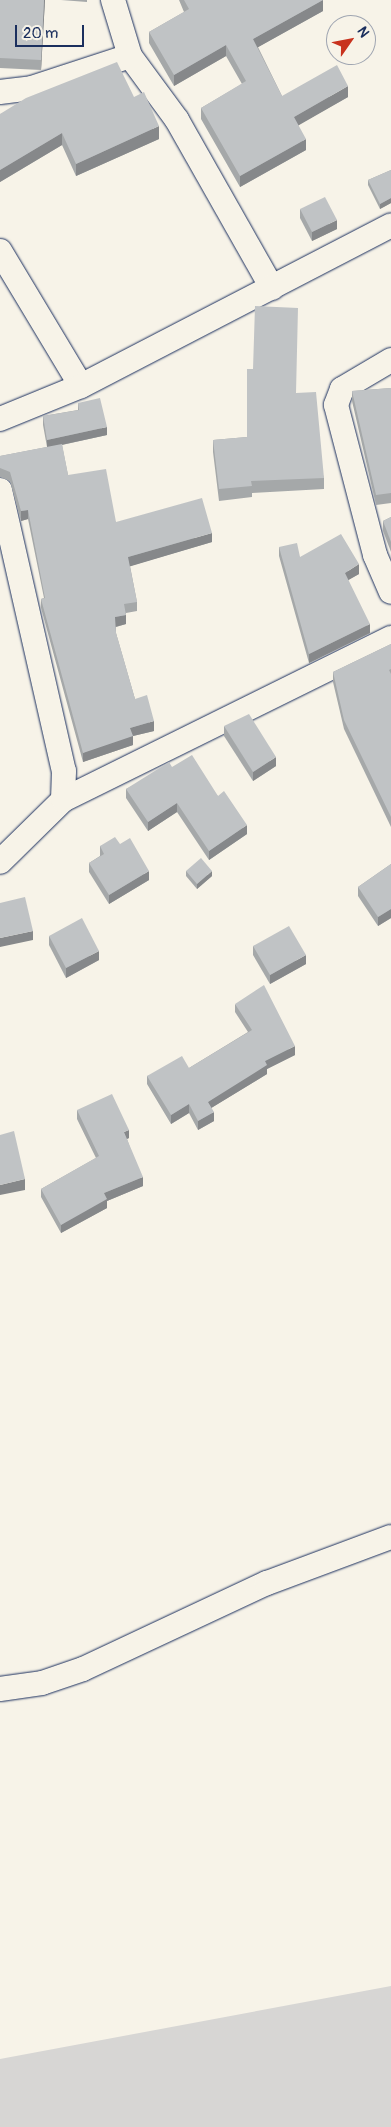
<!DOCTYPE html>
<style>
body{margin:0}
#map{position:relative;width:391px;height:2127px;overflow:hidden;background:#f7f3e8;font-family:Pangolin,sans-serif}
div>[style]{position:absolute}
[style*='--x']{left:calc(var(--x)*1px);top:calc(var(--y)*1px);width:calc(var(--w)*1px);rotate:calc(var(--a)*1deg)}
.green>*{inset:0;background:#d7d6d4}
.roads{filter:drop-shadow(0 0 1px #1b2f5e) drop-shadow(0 0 1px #1b2f5e)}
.minor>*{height:24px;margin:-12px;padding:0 12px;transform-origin:12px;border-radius:12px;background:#f7f3e8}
.wall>*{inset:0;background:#a5a8a9}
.shaded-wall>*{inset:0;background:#86888a}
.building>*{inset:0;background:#c0c3c5}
span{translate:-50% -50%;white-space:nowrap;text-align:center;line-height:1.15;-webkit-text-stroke:5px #f7f3e8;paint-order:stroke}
.north{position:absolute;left:326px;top:15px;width:50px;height:50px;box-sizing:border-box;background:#f7f3e8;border:1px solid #9fa5b1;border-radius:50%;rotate:57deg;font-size:14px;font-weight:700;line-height:20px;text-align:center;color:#1b2f5e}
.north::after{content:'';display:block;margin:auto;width:18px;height:22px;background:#c8321e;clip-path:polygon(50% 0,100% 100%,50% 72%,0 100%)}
.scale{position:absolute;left:15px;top:25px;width:69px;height:22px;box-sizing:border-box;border:2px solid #1b2f5e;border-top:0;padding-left:6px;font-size:15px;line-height:18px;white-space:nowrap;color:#1b2f5e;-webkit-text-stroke:4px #f7f3e8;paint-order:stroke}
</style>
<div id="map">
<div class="green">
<div style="clip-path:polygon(391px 1986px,391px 2127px,0 2127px,0 2059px)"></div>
</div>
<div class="roads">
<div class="minor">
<div style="--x:113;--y:0;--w:59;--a:73.1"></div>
<div style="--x:130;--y:56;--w:79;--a:53.7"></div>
<div style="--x:177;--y:120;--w:193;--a:60.5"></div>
<div style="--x:0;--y:92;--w:32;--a:-7"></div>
<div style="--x:32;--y:88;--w:103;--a:-18.1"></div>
<div style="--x:0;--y:251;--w:157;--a:59"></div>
<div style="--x:391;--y:360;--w:57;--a:149.4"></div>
<div style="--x:342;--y:389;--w:17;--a:111"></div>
<div style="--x:336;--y:405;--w:155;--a:75.4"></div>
<div style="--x:375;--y:555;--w:40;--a:66.6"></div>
<div style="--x:0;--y:419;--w:87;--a:-22.2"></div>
<div style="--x:81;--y:386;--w:349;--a:-27.4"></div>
<div style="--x:0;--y:490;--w:288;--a:77.2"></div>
<div style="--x:64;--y:771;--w:29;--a:92"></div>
<div style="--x:63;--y:800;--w:88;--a:135.5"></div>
<div style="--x:63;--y:800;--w:366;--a:-26.3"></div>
<div style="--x:0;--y:1689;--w:42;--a:-8.1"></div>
<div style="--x:42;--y:1683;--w:43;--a:-18.9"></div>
<div style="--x:83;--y:1669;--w:203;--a:-25.1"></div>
<div style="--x:267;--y:1583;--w:132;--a:-20.4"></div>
</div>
</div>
<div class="wall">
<div style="clip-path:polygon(0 0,45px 0,41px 70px,0 68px)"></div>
<div style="clip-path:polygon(61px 0,87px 0,87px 2px)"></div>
<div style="clip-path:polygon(179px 0,323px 0,323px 11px,258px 47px,282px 96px,348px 97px,298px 125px,306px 150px,240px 187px,201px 119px,201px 108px,242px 84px,226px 56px,174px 86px,149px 43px,149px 32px,184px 12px)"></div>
<div style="clip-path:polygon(134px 97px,159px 139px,76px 176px,62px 145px,0 182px,0 114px)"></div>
<div style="clip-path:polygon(391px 170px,391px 203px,380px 209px,368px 185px,368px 180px)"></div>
<div style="clip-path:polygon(300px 209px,337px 229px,312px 241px,300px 218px)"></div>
<div style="clip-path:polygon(391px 388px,391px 503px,376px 505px,352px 401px,352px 391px)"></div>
<div style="clip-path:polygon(296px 393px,324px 478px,324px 489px,252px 493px,252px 497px,219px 501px,213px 452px,213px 440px,247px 437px)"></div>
<div style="clip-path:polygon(78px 403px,107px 435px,62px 445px,68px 475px,116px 522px,212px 542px,130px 566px,137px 602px,137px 611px,126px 613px,126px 624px,116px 627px,116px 633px,135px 699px,154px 731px,133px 736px,133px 745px,83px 762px,41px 608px,41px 599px,44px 598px,28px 519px,21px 521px,10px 481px,0 477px,0 456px,47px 447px,43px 425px,43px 416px,78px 410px)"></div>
<div style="clip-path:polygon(391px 517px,391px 552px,383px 531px,383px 521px)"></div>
<div style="clip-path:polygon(279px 547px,300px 557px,359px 574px,348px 580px,370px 633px,309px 663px,279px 556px)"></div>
<div style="clip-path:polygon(391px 644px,391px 827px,344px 729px,333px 682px,333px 672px)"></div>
<div style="clip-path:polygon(224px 726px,276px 766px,253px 781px,224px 736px)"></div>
<div style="clip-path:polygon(172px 767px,218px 796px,247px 834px,209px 860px,177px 812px,148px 831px,126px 798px,126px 789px)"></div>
<div style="clip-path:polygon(120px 844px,149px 880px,109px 904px,89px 872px,89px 863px,100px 856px,100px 846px)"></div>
<div style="clip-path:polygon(391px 864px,391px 919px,391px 918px,378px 926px,358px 896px,358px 887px)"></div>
<div style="clip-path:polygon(186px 871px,212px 876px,197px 889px,186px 876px)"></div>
<div style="clip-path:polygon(49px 936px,99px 960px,66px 978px,49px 945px)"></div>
<div style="clip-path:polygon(253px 946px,306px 964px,270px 984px,253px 955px)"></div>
<div style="clip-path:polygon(235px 1004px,295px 1055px,267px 1069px,267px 1074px,211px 1108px,214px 1121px,198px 1130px,189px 1113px,171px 1124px,147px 1084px,147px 1076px,189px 1068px,248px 1032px,235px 1012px)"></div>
<div style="clip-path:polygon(77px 1110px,129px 1138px,127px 1139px,143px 1186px,107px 1201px,107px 1208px,61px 1233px,41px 1197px,41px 1189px,96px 1158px,77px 1119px)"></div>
</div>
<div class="shaded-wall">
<div style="clip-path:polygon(44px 0,45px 0,41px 70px,41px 60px)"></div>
<div style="clip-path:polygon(323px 0,323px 11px,253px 50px,253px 39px)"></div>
<div style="clip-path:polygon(226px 45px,226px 56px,174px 86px,174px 75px)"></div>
<div style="clip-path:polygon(348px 86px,348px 97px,294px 128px,294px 117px)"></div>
<div style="clip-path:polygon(159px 126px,159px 139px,76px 176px,76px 164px)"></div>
<div style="clip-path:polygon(62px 133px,62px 145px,0 182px,0 170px)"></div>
<div style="clip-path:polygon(306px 139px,306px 150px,240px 187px,240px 176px)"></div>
<div style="clip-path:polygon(391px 198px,391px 203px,380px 209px,380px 204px)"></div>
<div style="clip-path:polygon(337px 220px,337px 229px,312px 241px,312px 232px)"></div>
<div style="clip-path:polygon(107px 427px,107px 435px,47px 448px,47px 440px)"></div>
<div style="clip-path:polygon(28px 510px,28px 519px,21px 521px,21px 511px)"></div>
<div style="clip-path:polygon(212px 533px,212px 542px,128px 567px,128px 557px)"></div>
<div style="clip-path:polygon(359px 564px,359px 574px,345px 582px,345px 573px)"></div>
<div style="clip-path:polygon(126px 615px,126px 624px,115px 627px,115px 617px)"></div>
<div style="clip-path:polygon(370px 624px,370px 633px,309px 663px,309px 654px)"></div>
<div style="clip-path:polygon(154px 721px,154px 731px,133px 736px,133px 745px,83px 762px,83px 753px,130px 728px)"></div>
<div style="clip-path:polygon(276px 757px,276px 766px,253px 781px,253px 772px)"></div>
<div style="clip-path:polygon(177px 803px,177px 812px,148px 831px,148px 822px)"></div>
<div style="clip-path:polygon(247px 825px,247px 834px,209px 860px,209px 851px)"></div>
<div style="clip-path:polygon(149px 871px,149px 880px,109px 904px,109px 895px)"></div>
<div style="clip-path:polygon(212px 871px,212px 876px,197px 889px,197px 884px)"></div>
<div style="clip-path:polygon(391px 909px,391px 918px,378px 926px,378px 917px)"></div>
<div style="clip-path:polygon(33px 931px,33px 940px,0 947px,0 938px)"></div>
<div style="clip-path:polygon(99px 951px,99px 960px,66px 978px,66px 968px)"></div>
<div style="clip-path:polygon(306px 955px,306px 964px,270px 984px,270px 975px)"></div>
<div style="clip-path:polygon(295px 1046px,295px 1055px,267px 1069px,267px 1074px,208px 1110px,208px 1102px,265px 1061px)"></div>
<div style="clip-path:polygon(189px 1104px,189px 1113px,171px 1124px,171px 1115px)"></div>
<div style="clip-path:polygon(214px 1112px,214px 1121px,198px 1130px,198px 1121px)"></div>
<div style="clip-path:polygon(129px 1130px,129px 1138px,124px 1140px,124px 1132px)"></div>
<div style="clip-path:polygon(143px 1177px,143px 1186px,107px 1201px,107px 1208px,61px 1233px,61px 1225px,104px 1193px)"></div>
<div style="clip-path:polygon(25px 1179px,25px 1190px,0 1195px,0 1185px)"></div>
</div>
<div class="building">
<div style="clip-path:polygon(0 0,44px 0,41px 60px,0 58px)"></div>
<div style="clip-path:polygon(184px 0,323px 0,253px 39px,282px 96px,337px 65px,348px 86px,294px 117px,306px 139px,240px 176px,201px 108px,246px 81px,226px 45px,174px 75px,149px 32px,189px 9px)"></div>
<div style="clip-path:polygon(117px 62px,134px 97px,144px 92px,159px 126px,76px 164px,62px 133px,0 170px,0 114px,26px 98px)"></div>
<div style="clip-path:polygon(391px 170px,391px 198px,380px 204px,368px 180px)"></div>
<div style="clip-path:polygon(325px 197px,337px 220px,312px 232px,300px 209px)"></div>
<div style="clip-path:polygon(255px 306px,298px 308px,296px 393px,316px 392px,324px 478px,251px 481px,252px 486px,219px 489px,213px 440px,247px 437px,247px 369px,253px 369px)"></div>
<div style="clip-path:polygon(391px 388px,391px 493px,376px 495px,352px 391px)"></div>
<div style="clip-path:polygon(100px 398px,107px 427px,47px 440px,43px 416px,79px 410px,78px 403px)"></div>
<div style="clip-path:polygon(62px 444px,68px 475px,106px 469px,116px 522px,202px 498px,212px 533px,128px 557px,137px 602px,124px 604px,126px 615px,115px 617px,116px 633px,135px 699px,147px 695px,154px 721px,130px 728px,133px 736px,83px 753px,41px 599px,45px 598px,28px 510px,21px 511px,10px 472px,0 468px,0 456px)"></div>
<div style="clip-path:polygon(391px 517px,391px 542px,383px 521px)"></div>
<div style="clip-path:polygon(341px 534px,359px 564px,345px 573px,370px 624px,309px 654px,279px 547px,297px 543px,300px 557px)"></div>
<div style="clip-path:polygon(391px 644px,391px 669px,389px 670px,391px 674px,391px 817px,344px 720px,333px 672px)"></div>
<div style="clip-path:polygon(249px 714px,276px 757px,253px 772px,224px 726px)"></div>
<div style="clip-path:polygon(192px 755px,218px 796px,224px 791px,247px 825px,209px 851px,177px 803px,148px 822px,126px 789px,169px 762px,172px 767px)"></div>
<div style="clip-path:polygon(115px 837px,120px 844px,130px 838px,149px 871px,109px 895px,89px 863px,104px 854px,100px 846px)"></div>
<div style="clip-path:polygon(201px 858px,212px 871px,197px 884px,186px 871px)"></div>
<div style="clip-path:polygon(391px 864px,391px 909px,378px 917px,358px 887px)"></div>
<div style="clip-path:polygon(25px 897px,33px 931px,0 938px,0 903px)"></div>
<div style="clip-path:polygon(82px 918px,99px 951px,66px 968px,49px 936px)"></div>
<div style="clip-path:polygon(289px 926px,306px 955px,270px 975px,253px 946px)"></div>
<div style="clip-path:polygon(264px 985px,295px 1046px,265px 1061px,267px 1065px,208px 1102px,214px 1112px,198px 1121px,189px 1104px,171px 1115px,147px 1076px,182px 1056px,189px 1068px,252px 1030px,235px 1004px)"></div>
<div style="clip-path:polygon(112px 1094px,129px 1130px,124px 1132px,143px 1177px,104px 1193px,107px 1199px,61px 1225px,41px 1189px,99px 1156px,77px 1110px)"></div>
<div style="clip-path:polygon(14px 1131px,25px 1179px,0 1185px,0 1135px)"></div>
</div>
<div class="north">N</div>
<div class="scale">20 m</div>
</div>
